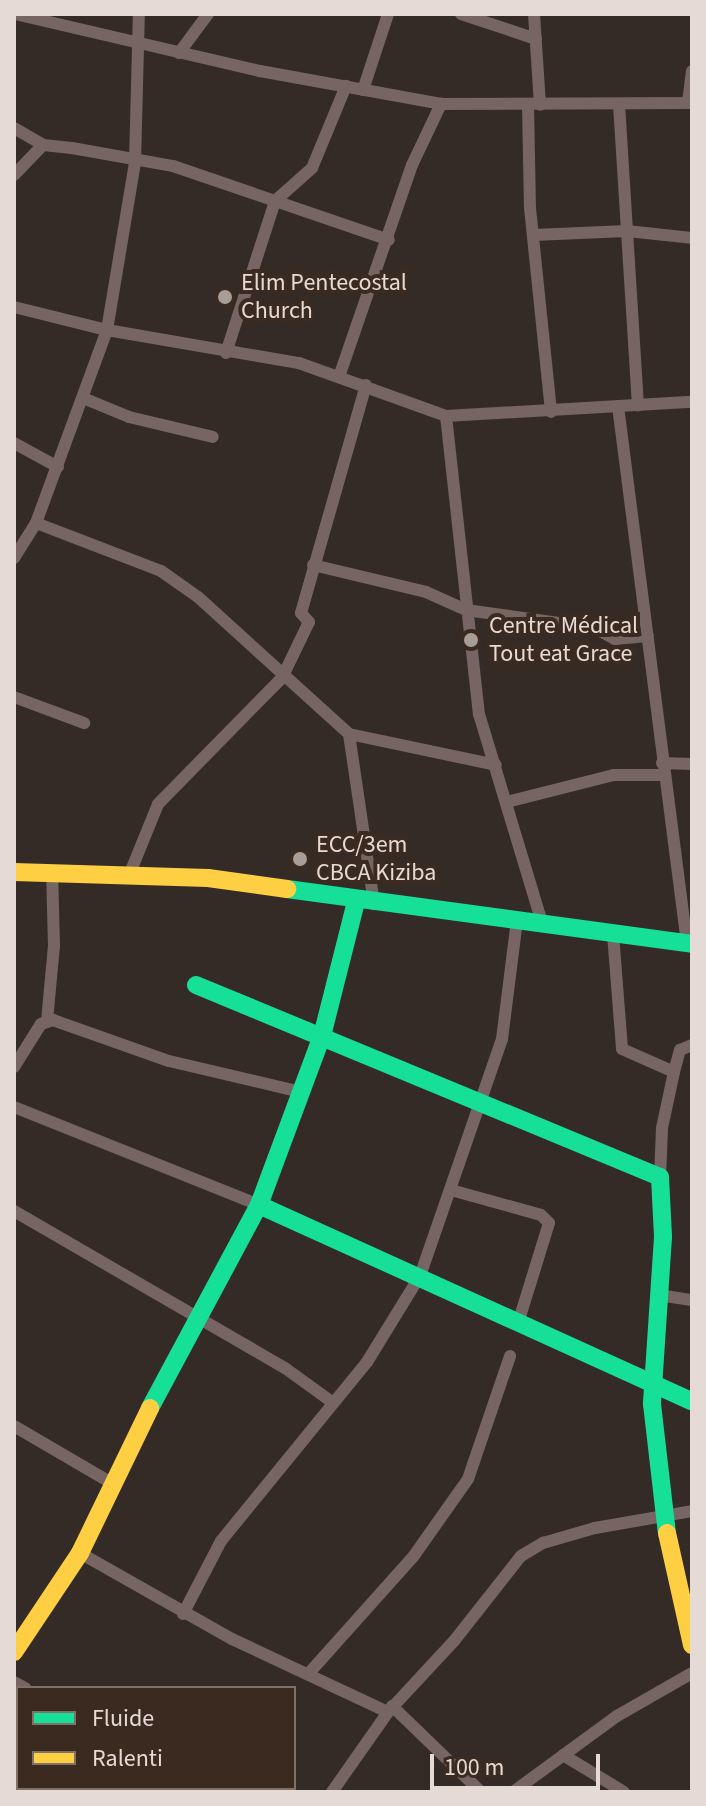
<!DOCTYPE html>
<meta charset="utf-8">
<style>
body{margin:0}
#map{position:relative;width:706px;height:1806px;overflow:hidden;background:#352b26;font-family:"Source Sans 3",sans-serif}
div>[style]{position:absolute}
[style*='--x']{left:calc(var(--x)*1px);top:calc(var(--y)*1px);width:calc(var(--w)*1px);rotate:calc(var(--a)*1deg)}
.street>*{height:12px;margin:-6px;padding:0 6px;transform-origin:6px;border-radius:6px;background:#766563}
.fast>*{height:18px;margin:-9px;padding:0 9px;transform-origin:9px;border-radius:9px;background:#16e098}
.slow>*{height:18px;margin:-9px;padding:0 9px;transform-origin:9px;border-radius:9px;background:#ffcf43}
.dots>*{width:22px;height:22px;translate:-50% -50%;box-sizing:border-box;border:4px solid #3b2a20;border-radius:50%}
span{translate:-50% -50%;white-space:nowrap;text-align:center;line-height:1.15;-webkit-text-stroke:8px #3b2a20;paint-order:stroke}
.poi-label{font-size:24px;color:#e6dad4}
.left{translate:0 -50%;text-align:left}
.frame{position:absolute;inset:0;border:16px solid #e6dad4;pointer-events:none}
.legend{position:absolute;left:16px;top:1686px;width:280px;height:104px;box-sizing:border-box;background:#3b2a20;border:2px solid #7f7068;margin:0;padding:10px 14px;list-style:none;font-size:24px;color:#e6dad4}
.legend li{display:flex;align-items:center;gap:16px;height:40px}
.legend b{width:40px;border:2px solid #7f7068}
.scale{position:absolute;left:430px;top:1754px;width:170px;height:36px;box-sizing:border-box;border:4px solid #e6dad4;border-top:0;padding-left:10px;font-size:24px;line-height:28px;white-space:nowrap;color:#e6dad4;-webkit-text-stroke:6px #3b2a20;paint-order:stroke}
</style>
<div id="map">
<div class="street">
<div style="--x:15;--y:14;--w:252;--a:13.1"></div>
<div style="--x:260;--y:71;--w:184;--a:10.3"></div>
<div style="--x:441;--y:104;--w:251;--a:-0.2"></div>
<div style="--x:461;--y:14;--w:79;--a:18.4"></div>
<div style="--x:534;--y:14;--w:91;--a:86.2"></div>
<div style="--x:179;--y:53;--w:49;--a:-53.4"></div>
<div style="--x:363;--y:90;--w:80;--a:-71.8"></div>
<div style="--x:688;--y:103;--w:32;--a:-83"></div>
<div style="--x:619;--y:104;--w:302;--a:86.4"></div>
<div style="--x:528;--y:105;--w:103;--a:88.9"></div>
<div style="--x:530;--y:208;--w:205;--a:84.1"></div>
<div style="--x:14;--y:128;--w:34;--a:30"></div>
<div style="--x:14;--y:175;--w:42;--a:-46"></div>
<div style="--x:43;--y:145;--w:29;--a:6"></div>
<div style="--x:72;--y:148;--w:103;--a:10.1"></div>
<div style="--x:173;--y:166;--w:228;--a:18.9"></div>
<div style="--x:533;--y:235;--w:94;--a:-2.4"></div>
<div style="--x:627;--y:231;--w:65;--a:6.1"></div>
<div style="--x:14;--y:307;--w:96;--a:13.9"></div>
<div style="--x:107;--y:330;--w:195;--a:9.8"></div>
<div style="--x:299;--y:363;--w:156;--a:19.8"></div>
<div style="--x:446;--y:416;--w:246;--a:-3.3"></div>
<div style="--x:226;--y:353;--w:160;--a:-72.1"></div>
<div style="--x:275;--y:201;--w:50;--a:-41.7"></div>
<div style="--x:312;--y:168;--w:89;--a:-67.5"></div>
<div style="--x:340;--y:374;--w:221;--a:-71"></div>
<div style="--x:412;--y:165;--w:68;--a:-64.6"></div>
<div style="--x:83;--y:398;--w:50;--a:22.4"></div>
<div style="--x:129;--y:417;--w:86;--a:13.4"></div>
<div style="--x:618;--y:406;--w:542;--a:82.69"></div>
<div style="--x:446;--y:416;--w:300;--a:83.7"></div>
<div style="--x:479;--y:714;--w:218;--a:73.2"></div>
<div style="--x:14;--y:443;--w:50;--a:28.6"></div>
<div style="--x:36;--y:523;--w:134;--a:21"></div>
<div style="--x:161;--y:571;--w:45;--a:35.1"></div>
<div style="--x:198;--y:597;--w:204;--a:42.2"></div>
<div style="--x:349;--y:734;--w:172;--a:81.6"></div>
<div style="--x:14;--y:558;--w:41;--a:-57.8"></div>
<div style="--x:36;--y:523;--w:206;--a:-69.8"></div>
<div style="--x:107;--y:330;--w:170;--a:-80.5"></div>
<div style="--x:135;--y:162;--w:148;--a:-88.5"></div>
<div style="--x:313;--y:565;--w:116;--a:13.4"></div>
<div style="--x:426;--y:592;--w:44;--a:24.2"></div>
<div style="--x:466;--y:610;--w:130;--a:7.9"></div>
<div style="--x:595;--y:628;--w:23;--a:29"></div>
<div style="--x:615;--y:639;--w:33;--a:-5"></div>
<div style="--x:14;--y:697;--w:75;--a:20.4"></div>
<div style="--x:349;--y:734;--w:150;--a:11.9"></div>
<div style="--x:662;--y:763;--w:30;--a:2"></div>
<div style="--x:507;--y:802;--w:110;--a:-14.2"></div>
<div style="--x:614;--y:775;--w:49;--a:0"></div>
<div style="--x:130;--y:873;--w:74;--a:-67.9"></div>
<div style="--x:158;--y:804;--w:177;--a:-45.5"></div>
<div style="--x:282;--y:678;--w:62;--a:-64.3"></div>
<div style="--x:309;--y:622;--w:12;--a:-132"></div>
<div style="--x:301;--y:613;--w:237;--a:-74.1"></div>
<div style="--x:613;--y:934;--w:115;--a:85.5"></div>
<div style="--x:622;--y:1049;--w:57;--a:23.9"></div>
<div style="--x:674;--y:1072;--w:57;--a:102.1"></div>
<div style="--x:662;--y:1128;--w:49;--a:92.3"></div>
<div style="--x:47;--y:1021;--w:75;--a:-84.7"></div>
<div style="--x:54;--y:946;--w:74;--a:-91.5"></div>
<div style="--x:14;--y:1067;--w:51;--a:-57.9"></div>
<div style="--x:41;--y:1024;--w:13;--a:-18"></div>
<div style="--x:53;--y:1020;--w:123;--a:19.5"></div>
<div style="--x:169;--y:1061;--w:136;--a:13.2"></div>
<div style="--x:674;--y:1072;--w:23;--a:-75"></div>
<div style="--x:680;--y:1050;--w:13;--a:-23"></div>
<div style="--x:14;--y:1107;--w:264;--a:21.8"></div>
<div style="--x:451;--y:1190;--w:93;--a:15.5"></div>
<div style="--x:541;--y:1215;--w:11;--a:45"></div>
<div style="--x:549;--y:1223;--w:102;--a:107.2"></div>
<div style="--x:14;--y:1211;--w:313;--a:30.1"></div>
<div style="--x:285;--y:1368;--w:58;--a:35.9"></div>
<div style="--x:659;--y:1295;--w:33;--a:9"></div>
<div style="--x:14;--y:1426;--w:111;--a:30.3"></div>
<div style="--x:80;--y:1553;--w:175;--a:29.5"></div>
<div style="--x:232;--y:1639;--w:172;--a:25.1"></div>
<div style="--x:183;--y:1614;--w:82;--a:-62.5"></div>
<div style="--x:221;--y:1541;--w:231;--a:-50.8"></div>
<div style="--x:367;--y:1362;--w:101;--a:-58.4"></div>
<div style="--x:420;--y:1276;--w:251;--a:-70.9"></div>
<div style="--x:502;--y:1039;--w:120;--a:-82.8"></div>
<div style="--x:310;--y:1672;--w:154;--a:-48.2"></div>
<div style="--x:413;--y:1557;--w:95;--a:-54.8"></div>
<div style="--x:468;--y:1479;--w:130;--a:-71.1"></div>
<div style="--x:14;--y:1682;--w:13;--a:29"></div>
<div style="--x:392;--y:1706;--w:124;--a:44"></div>
<div style="--x:563;--y:1755;--w:71;--a:31.2"></div>
<div style="--x:200;--y:1788;--w:7;--a:34"></div>
<div style="--x:88;--y:1792;--w:9;--a:-27"></div>
<div style="--x:332;--y:1792;--w:98;--a:-55"></div>
<div style="--x:388;--y:1712;--w:97;--a:-47.1"></div>
<div style="--x:454;--y:1641;--w:108;--a:-51.8"></div>
<div style="--x:521;--y:1556;--w:26;--a:-31"></div>
<div style="--x:543;--y:1543;--w:54;--a:-16.1"></div>
<div style="--x:595;--y:1528;--w:98;--a:-9.9"></div>
<div style="--x:513;--y:1792;--w:129;--a:-36.2"></div>
<div style="--x:617;--y:1716;--w:86;--a:-29.8"></div>
</div>
<div class="fast">
<div style="--x:287;--y:889;--w:409;--a:7.7"></div>
<div style="--x:196;--y:985;--w:502;--a:22.48"></div>
<div style="--x:660;--y:1177;--w:60;--a:87.1"></div>
<div style="--x:663;--y:1237;--w:167;--a:93.8"></div>
<div style="--x:652;--y:1404;--w:130;--a:83.4"></div>
<div style="--x:259;--y:1205;--w:475;--a:24.4"></div>
<div style="--x:150;--y:1408;--w:230;--a:-61.8"></div>
<div style="--x:259;--y:1205;--w:180;--a:-69.6"></div>
<div style="--x:322;--y:1036;--w:138;--a:-75.8"></div>
</div>
<div class="slow">
<div style="--x:14;--y:872;--w:194;--a:1.8"></div>
<div style="--x:208;--y:878;--w:80;--a:7.9"></div>
<div style="--x:667;--y:1533;--w:115;--a:77.4"></div>
<div style="--x:14;--y:1652;--w:119;--a:-56.3"></div>
<div style="--x:80;--y:1553;--w:161;--a:-64.2"></div>
</div>
<div class="dots">
<div style="left:225px;top:297px;background:#a89d97"></div>
<div style="left:471px;top:640px;background:#a89d97"></div>
<div style="left:300px;top:859px;background:#a89d97"></div>
</div>
<div class="poi-label">
<span class="left" style="left:241px;top:297px">Elim Pentecostal<br>Church</span>
<span class="left" style="left:489px;top:640px">Centre Médical<br>Tout eat Grace</span>
<span class="left" style="left:316px;top:859px">ECC/3em<br>CBCA Kiziba</span>
</div>
<div class="frame"></div>
<ul class="legend">
<li><b style="height:10px;background:#16e098"></b>Fluide</li>
<li><b style="height:10px;background:#ffcf43"></b>Ralenti</li>
</ul>
<div class="scale">100 m</div>
</div>
